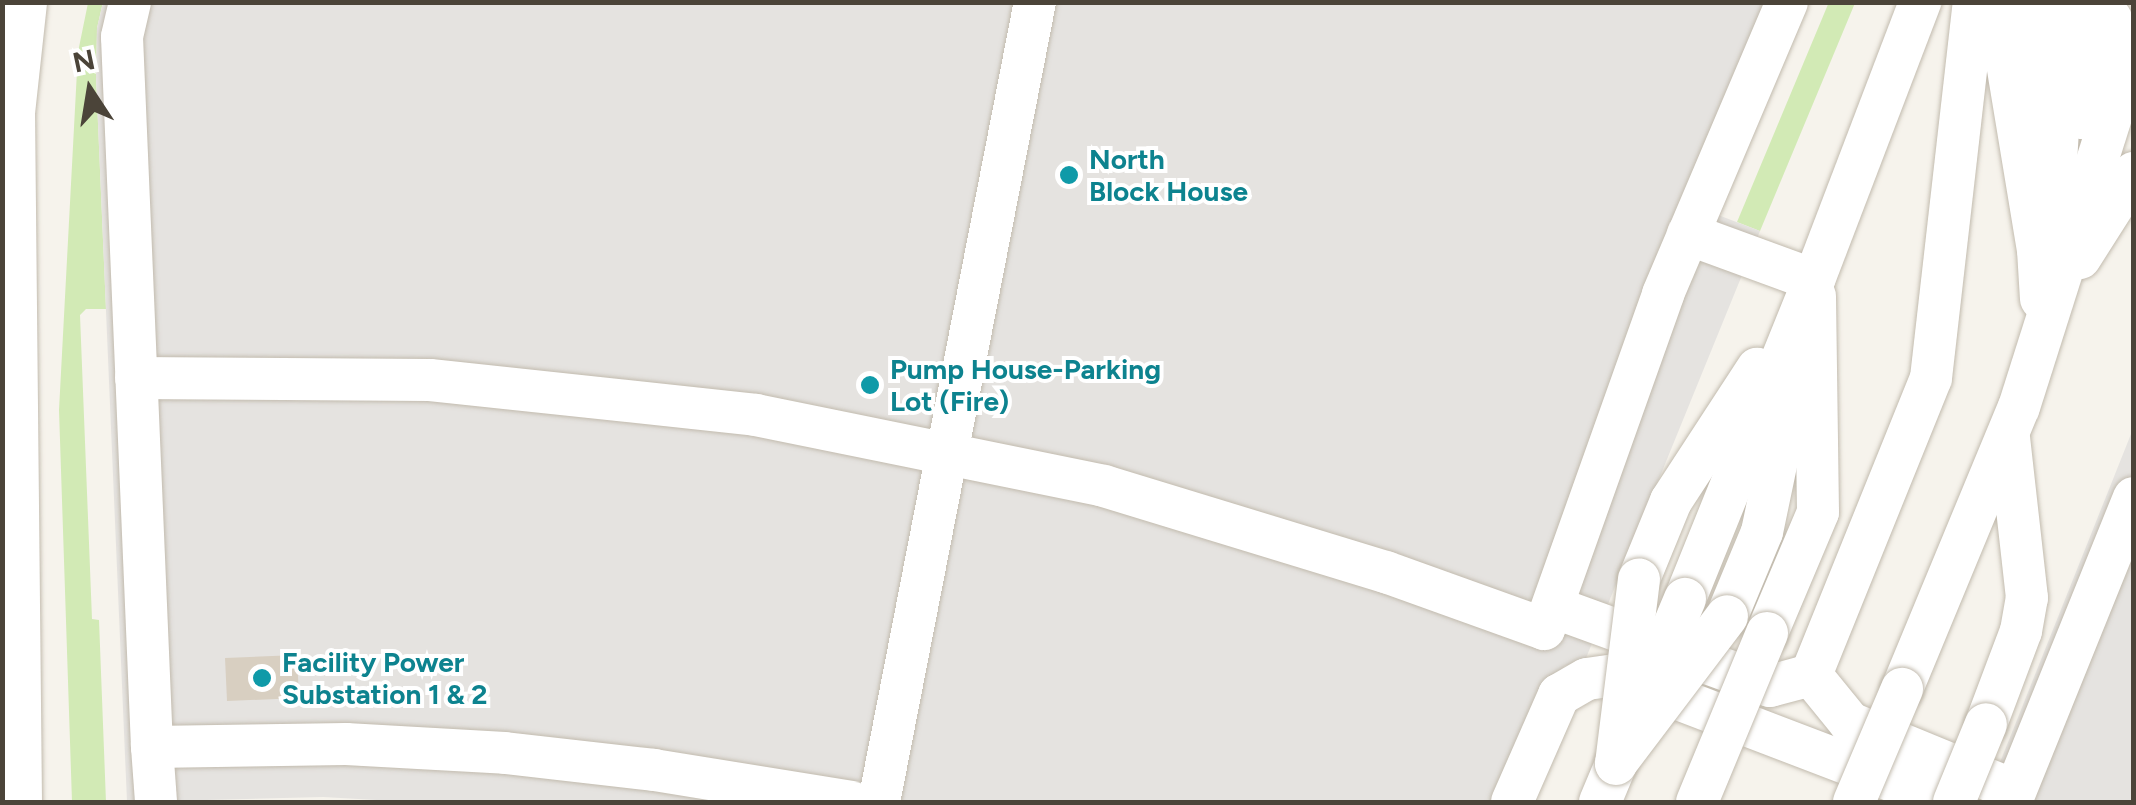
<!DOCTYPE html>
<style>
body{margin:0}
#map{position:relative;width:2136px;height:805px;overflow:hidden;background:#f6f3ec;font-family:Figtree,sans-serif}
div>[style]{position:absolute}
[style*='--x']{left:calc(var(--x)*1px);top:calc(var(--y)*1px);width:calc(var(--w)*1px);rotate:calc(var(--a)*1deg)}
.green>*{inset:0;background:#d2eab5}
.parking>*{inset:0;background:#e5e3e0}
.building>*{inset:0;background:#d8cfc1}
.roads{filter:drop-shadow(0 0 2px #c2bbae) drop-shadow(0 0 2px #c2bbae)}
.minor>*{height:42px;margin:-21px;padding:0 21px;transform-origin:21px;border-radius:21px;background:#fff}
.bridges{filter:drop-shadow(0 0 2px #c2bbae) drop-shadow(0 0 2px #c2bbae)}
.minor-bridge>*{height:42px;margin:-21px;padding:0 21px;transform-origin:21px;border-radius:21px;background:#fff}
.dots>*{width:28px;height:28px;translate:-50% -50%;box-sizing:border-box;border:5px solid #fff;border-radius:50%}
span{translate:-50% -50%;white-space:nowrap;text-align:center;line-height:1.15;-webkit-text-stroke:8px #fff;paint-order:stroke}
.culture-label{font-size:28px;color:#0d838f;font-weight:700}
.left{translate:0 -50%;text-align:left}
.frame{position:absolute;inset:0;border:5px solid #4b4439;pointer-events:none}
.north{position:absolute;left:40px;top:40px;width:100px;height:100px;-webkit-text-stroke:8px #fff;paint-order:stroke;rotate:348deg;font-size:28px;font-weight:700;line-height:40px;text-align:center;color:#4b4439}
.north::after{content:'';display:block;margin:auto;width:35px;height:45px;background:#4b4439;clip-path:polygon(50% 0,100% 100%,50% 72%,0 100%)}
</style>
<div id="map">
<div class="green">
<div style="clip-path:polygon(103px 2px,97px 28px,96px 77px,106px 309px,86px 309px,80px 315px,92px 619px,99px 620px,106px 802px,72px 802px,59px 410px,78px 52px,88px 3px)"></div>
<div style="clip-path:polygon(1829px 2px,1855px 3px,1760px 231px,1737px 222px)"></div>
</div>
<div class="parking">
<div style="clip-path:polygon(103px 2px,1807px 3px,1718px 215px,1760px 231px,1586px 658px,1565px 666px,1544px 686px,1491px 802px,412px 802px,323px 797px,127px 802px,96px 77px,97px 28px)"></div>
<div style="clip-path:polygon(2133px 429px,2133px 802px,1984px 802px,2011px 735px)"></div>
</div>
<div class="building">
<div style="clip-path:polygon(297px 655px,299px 698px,227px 701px,225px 658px)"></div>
</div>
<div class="roads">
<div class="minor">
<div style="--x:130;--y:2;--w:36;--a:103"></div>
<div style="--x:122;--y:37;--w:711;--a:87.58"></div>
<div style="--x:152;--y:747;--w:194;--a:-0.9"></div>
<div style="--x:346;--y:744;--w:159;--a:3.2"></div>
<div style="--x:505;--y:753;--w:150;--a:6.5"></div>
<div style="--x:654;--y:770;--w:200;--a:9.2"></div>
<div style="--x:2014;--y:2;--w:18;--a:112"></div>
<div style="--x:2007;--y:19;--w:32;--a:94"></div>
<div style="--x:2005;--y:51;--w:202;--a:80.6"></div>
<div style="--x:2038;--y:250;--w:49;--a:86.5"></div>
<div style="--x:2036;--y:109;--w:80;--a:-89.3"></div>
<div style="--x:2037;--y:29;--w:30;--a:-66"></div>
<div style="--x:2082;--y:118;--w:68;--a:-77.2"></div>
<div style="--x:2097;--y:52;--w:36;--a:-67"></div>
<div style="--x:2052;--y:230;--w:153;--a:-86.6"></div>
<div style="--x:2061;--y:77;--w:37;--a:-79"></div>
<div style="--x:2068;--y:41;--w:38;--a:-68"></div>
<div style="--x:1688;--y:234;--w:134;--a:20.1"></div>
<div style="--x:2080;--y:258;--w:101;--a:-57.6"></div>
<div style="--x:136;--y:378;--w:294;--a:0.4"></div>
<div style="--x:430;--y:380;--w:328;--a:6.1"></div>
<div style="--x:756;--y:415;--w:355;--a:11.5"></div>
<div style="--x:1104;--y:486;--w:295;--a:17"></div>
<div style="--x:1386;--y:572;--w:168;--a:19.8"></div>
<div style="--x:1544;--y:629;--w:356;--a:-70.4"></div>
<div style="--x:1663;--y:294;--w:317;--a:-67"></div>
<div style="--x:1639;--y:579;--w:84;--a:-67.7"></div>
<div style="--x:1671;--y:501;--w:158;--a:-56.9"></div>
<div style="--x:1685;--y:599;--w:344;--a:-68"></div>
<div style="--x:1814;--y:280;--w:298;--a:-69.1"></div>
<div style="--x:1553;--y:607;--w:231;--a:20"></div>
<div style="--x:1770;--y:686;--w:42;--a:-15"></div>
<div style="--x:1727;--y:616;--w:91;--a:-67.4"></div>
<div style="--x:1762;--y:532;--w:151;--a:-78.2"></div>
<div style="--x:1767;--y:633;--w:131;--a:-67.1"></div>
<div style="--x:1818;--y:512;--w:216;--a:-90.8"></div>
<div style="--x:1811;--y:675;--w:320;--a:-68"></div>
<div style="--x:1931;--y:378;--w:378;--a:-83.5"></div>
<div style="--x:1811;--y:675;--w:62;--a:50.9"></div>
<div style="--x:1850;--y:723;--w:163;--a:22.3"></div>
<div style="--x:1902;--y:689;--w:305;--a:-67.5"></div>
<div style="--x:2019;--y:407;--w:381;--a:-72.4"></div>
<div style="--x:1986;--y:724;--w:99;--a:-69.4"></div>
<div style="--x:2021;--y:631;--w:34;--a:-80"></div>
<div style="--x:2027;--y:598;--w:161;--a:-96.4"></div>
<div style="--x:152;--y:747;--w:55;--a:85.8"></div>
<div style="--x:21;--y:802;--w:689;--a:-90.58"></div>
<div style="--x:14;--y:113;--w:112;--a:-83.8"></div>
<div style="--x:879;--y:802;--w:815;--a:-78.97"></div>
<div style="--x:1512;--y:802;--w:117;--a:-66.3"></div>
<div style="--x:1559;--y:695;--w:32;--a:-30"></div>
<div style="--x:1587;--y:679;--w:28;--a:-8"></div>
<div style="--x:1615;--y:675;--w:355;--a:20.9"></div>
<div style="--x:1600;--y:802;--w:41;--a:-67.2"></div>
<div style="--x:2011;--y:802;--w:328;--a:-68"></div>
</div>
</div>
<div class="bridges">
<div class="minor-bridge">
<div style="--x:1641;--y:704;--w:114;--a:-67.3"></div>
<div style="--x:1616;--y:763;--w:184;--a:-52.9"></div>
<div style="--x:1616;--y:764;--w:186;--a:-82.9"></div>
<div style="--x:1697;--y:802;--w:183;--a:-67.5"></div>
<div style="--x:1854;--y:802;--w:123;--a:-67"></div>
<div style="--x:1954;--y:802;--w:84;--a:-67.7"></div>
</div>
</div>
<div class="dots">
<div style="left:1069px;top:175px;background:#0f9aa8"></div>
<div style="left:870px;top:385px;background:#0f9aa8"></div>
<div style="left:262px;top:678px;background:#0f9aa8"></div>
</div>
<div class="culture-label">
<span class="left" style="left:1089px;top:175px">North<br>Block House</span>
<span class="left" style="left:890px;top:385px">Pump House-Parking<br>Lot (Fire)</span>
<span class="left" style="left:282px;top:678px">Facility Power<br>Substation 1 &amp; 2</span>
</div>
<div class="frame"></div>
<div class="north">N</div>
</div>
